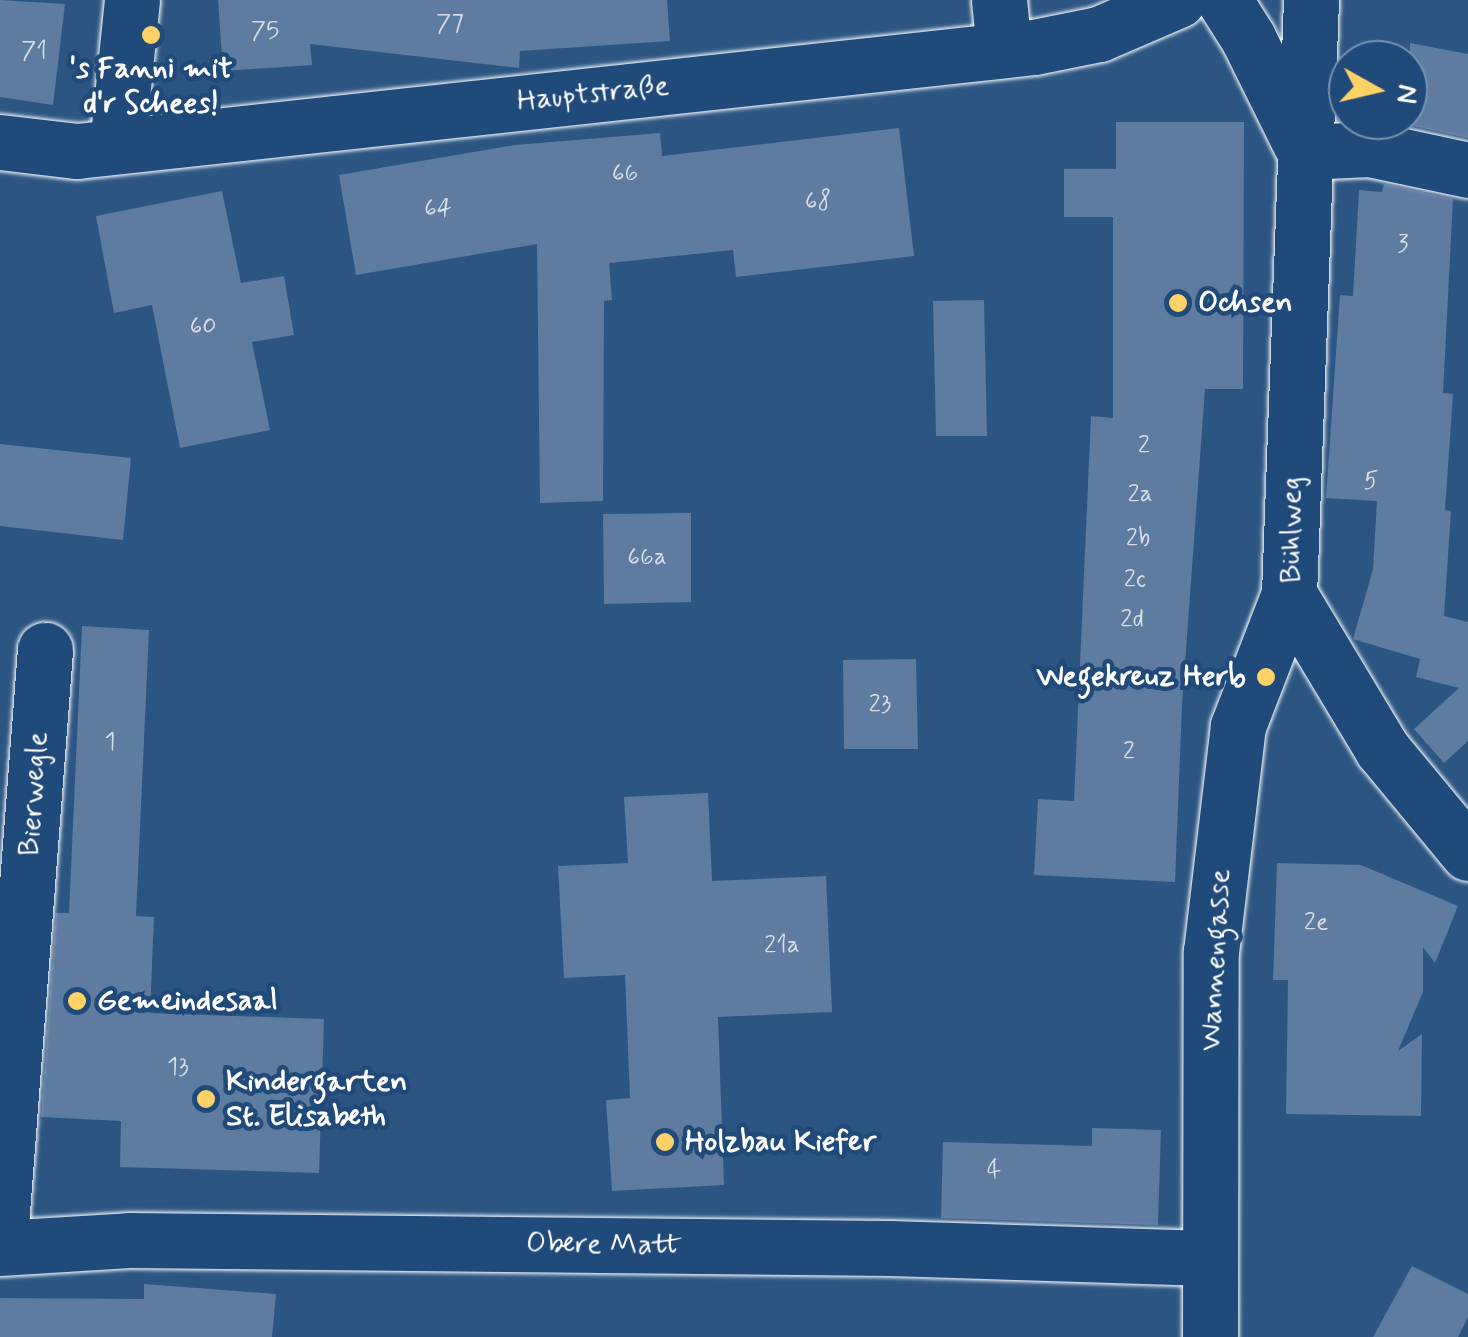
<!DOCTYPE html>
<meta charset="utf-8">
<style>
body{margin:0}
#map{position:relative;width:1468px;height:1337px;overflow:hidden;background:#2c5582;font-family:Mynerve,sans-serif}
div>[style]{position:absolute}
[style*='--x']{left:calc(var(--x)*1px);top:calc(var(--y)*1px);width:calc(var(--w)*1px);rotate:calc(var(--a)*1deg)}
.building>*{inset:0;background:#5e7c9f}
.roads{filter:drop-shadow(0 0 2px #fff) drop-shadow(0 0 2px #fff)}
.minor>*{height:55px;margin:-27.5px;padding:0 27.5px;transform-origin:27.5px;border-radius:27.5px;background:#1f4a7a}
.dots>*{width:28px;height:28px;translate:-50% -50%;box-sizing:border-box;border:5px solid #1f4a7a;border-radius:50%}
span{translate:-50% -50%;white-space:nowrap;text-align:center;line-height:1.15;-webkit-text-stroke:9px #1f4a7a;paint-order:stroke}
.number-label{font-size:25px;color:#d7dee7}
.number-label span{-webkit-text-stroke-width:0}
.poi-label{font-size:30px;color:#fff;font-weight:700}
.left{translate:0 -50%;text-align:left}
.right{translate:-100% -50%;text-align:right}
.street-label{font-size:30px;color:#fff}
.north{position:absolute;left:1328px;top:40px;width:100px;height:100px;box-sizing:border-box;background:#1f4a7a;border:2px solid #7992af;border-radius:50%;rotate:98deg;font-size:28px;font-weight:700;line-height:40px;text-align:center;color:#fff}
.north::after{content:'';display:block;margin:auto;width:35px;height:45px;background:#ffd166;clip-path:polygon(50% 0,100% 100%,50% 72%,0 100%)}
</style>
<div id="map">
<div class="building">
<div style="clip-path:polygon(0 0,65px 4px,53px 105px,0 97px)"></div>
<div style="clip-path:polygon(218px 0,667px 0,670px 41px,520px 51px,519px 68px,310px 44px,312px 65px,223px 71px)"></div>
<div style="clip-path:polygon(1410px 43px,1468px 54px,1468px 138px,1395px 122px,1408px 120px)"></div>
<div style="clip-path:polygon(1116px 122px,1244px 122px,1243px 389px,1205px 389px,1182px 705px,1175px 882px,1034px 875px,1038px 799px,1074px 801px,1091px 416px,1113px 418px,1113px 217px,1064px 217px,1064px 169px,1116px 169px)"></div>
<div style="clip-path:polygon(899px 128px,914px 256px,736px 277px,733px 250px,609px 263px,612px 300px,604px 301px,603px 501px,540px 503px,537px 244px,356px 275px,339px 175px,515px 145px,660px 133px,662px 156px)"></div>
<div style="clip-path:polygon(1384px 184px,1453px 199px,1443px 393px,1453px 394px,1445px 510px,1451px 511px,1444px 616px,1468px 622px,1468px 741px,1444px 763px,1414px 729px,1459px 688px,1416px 677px,1420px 659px,1353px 639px,1373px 569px,1377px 501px,1326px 498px,1340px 295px,1353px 296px,1359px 190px,1382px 192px)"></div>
<div style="clip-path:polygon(222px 191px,241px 283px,284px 276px,294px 335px,252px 342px,270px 430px,180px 448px,152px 305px,114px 313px,96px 216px)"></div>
<div style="clip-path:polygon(984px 300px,987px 436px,936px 436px,933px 301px)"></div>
<div style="clip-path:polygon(0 444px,131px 458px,123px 540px,0 526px)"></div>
<div style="clip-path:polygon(691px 513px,691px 602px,604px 604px,603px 514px)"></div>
<div style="clip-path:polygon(82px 626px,149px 630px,136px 916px,154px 917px,150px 1013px,324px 1019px,319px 1173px,120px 1167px,121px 1121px,41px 1117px,56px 913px,69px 913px)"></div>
<div style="clip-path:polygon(916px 659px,918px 749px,844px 749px,843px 660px)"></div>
<div style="clip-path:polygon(708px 793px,712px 881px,826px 876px,832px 1012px,718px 1017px,724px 1185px,612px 1191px,606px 1100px,630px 1098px,625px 975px,564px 978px,558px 866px,628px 863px,624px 797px)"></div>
<div style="clip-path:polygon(1277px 863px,1361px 865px,1458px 906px,1435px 963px,1423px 947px,1423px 992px,1398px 1051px,1422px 1034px,1421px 1116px,1286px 1114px,1288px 980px,1273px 980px)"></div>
<div style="clip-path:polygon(1092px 1128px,1161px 1130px,1158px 1225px,941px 1218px,943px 1142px,1092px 1146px)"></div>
<div style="clip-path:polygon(1412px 1266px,1468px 1294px,1468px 1317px,1458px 1337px,1373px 1337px)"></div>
<div style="clip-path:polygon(144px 1284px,276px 1294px,272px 1337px,0 1337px,0 1298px,144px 1299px)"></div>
</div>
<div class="roads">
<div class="minor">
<div style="--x:999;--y:0;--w:50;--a:84.3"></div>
<div style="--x:1224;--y:0;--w:45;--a:57.7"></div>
<div style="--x:1248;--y:38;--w:117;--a:63.7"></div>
<div style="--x:1311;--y:0;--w:594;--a:92.12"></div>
<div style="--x:1289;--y:594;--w:181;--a:59"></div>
<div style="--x:1382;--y:749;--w:135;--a:50.4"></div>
<div style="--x:0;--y:142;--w:78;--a:6.7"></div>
<div style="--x:77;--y:151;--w:963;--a:-6.2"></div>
<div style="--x:1034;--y:47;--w:66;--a:-11.3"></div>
<div style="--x:1099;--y:34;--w:86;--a:-23.3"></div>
<div style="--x:117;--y:145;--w:146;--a:-84.1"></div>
<div style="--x:1304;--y:152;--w:66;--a:-2.6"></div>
<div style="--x:1370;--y:149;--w:100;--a:12.1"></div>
<div style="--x:0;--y:1237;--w:589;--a:-85.62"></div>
<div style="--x:0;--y:1248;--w:129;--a:-3.5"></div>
<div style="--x:129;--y:1240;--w:761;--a:0.6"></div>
<div style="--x:890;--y:1248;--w:318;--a:1.8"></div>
<div style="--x:1210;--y:1337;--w:385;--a:-89.9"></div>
<div style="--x:1211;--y:952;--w:228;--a:-83.2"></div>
<div style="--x:1238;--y:726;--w:142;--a:-68.9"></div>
</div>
</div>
<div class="dots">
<div style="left:151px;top:35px;background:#ffd166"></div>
<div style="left:1178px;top:303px;background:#ffd166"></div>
<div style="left:1266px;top:677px;background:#ffd166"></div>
<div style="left:77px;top:1001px;background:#ffd166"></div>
<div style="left:206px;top:1099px;background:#ffd166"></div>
<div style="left:665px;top:1142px;background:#ffd166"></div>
</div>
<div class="number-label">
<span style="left:450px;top:25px">77</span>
<span style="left:265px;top:32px">75</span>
<span style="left:34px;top:52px">71</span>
<span style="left:625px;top:174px">66</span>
<span style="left:818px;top:202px">68</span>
<span style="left:438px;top:209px">64</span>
<span style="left:1403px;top:245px">3</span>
<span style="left:203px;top:327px">60</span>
<span style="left:1144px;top:446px">2</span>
<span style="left:1371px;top:482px">5</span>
<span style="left:1140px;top:495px">2a</span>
<span style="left:1138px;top:539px">2b</span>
<span style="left:647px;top:558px">66a</span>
<span style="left:1135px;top:580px">2c</span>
<span style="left:1132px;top:620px">2d</span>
<span style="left:880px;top:705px">23</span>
<span style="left:110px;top:743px">1</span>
<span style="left:1129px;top:752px">2</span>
<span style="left:1316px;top:923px">2e</span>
<span style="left:782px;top:946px">21a</span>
<span style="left:178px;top:1068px">13</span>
<span style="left:994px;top:1171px">4</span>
</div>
<div class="poi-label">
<span style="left:151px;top:86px">'s Fanni mit<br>d'r Schees!</span>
<span class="left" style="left:1198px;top:303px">Ochsen</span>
<span class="right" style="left:1246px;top:677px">Wegekreuz Herb</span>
<span class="left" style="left:97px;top:1001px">Gemeindesaal</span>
<span class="left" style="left:226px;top:1099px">Kindergarten<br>St. Elisabeth</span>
<span class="left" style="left:685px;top:1142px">Holzbau Kiefer</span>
</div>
<div class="street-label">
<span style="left:593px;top:94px;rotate:-6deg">Hauptstraße</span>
<span style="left:1292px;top:530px;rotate:-90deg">Bühlweg</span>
<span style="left:34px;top:794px;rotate:-86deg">Bierwegle</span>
<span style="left:1216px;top:960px;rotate:-87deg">Wannengasse</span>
<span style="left:604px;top:1245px;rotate:1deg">Obere Matt</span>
</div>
<div class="north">N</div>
</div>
